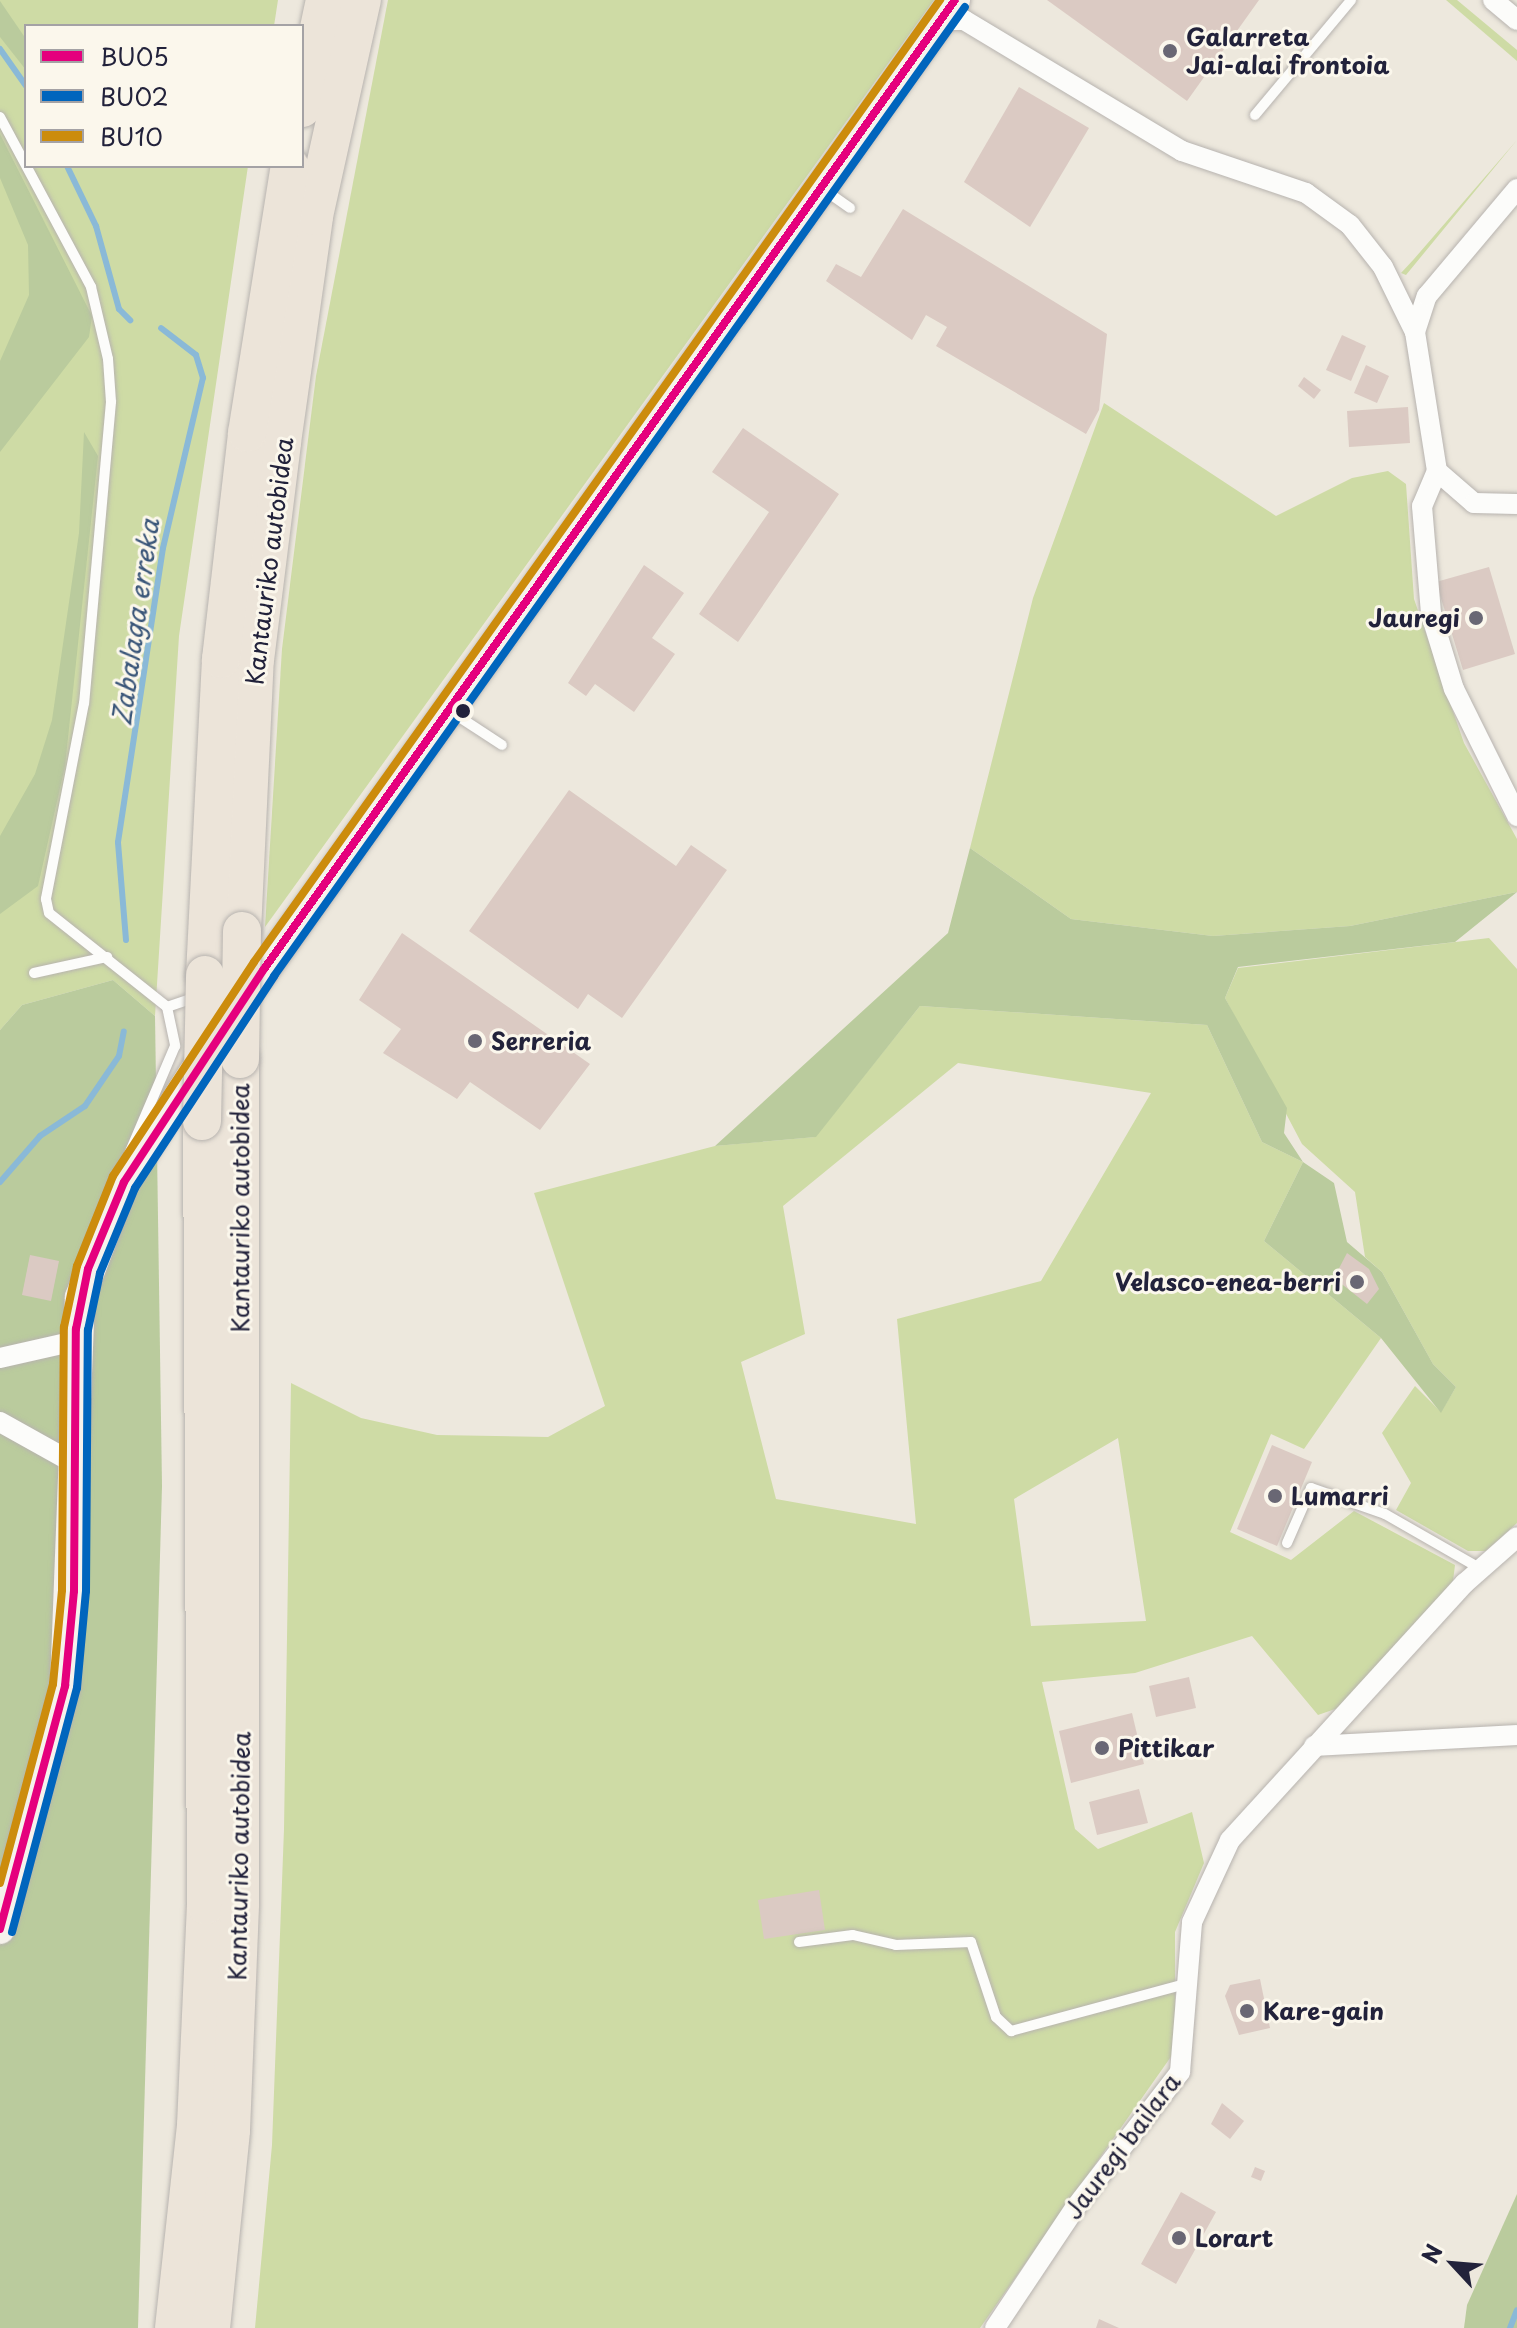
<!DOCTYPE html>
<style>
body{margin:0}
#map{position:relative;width:1517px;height:2328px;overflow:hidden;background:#ede8dd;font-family:"Playpen Sans",sans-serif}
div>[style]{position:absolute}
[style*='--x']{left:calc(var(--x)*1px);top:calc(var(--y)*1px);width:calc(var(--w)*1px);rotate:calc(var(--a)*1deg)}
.green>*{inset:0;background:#cedba5}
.forest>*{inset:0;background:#bacb9d}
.stream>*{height:6px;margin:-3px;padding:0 3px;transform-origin:3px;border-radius:3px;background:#8ab9d7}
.building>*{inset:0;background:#dbcac3}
.roads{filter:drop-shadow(0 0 2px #b7b3af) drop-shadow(0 0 2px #b7b3af)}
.lane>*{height:10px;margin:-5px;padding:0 5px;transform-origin:5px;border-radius:5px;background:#fcfcfa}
.street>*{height:20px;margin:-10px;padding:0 10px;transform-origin:10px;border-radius:10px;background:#fcfcfa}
.secondary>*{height:30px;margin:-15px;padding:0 15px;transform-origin:15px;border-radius:15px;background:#f6f2ec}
.highway>*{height:38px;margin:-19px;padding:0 19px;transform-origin:19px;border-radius:19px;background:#ece4d9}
.bridges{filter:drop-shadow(0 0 2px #b7b3af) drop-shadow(0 0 2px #b7b3af)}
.highway-bridge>*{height:38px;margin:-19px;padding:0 19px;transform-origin:19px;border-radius:19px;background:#ece4d9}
.bus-1>*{height:8px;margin:-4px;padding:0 4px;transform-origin:4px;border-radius:4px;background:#e5007d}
.bus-2>*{height:8px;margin:-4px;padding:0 4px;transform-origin:4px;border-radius:4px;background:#0065bd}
.bus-3>*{height:8px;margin:-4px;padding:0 4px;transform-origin:4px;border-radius:4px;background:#cc8c0c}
.dots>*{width:22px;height:22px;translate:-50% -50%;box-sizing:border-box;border:4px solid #fbf7ec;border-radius:50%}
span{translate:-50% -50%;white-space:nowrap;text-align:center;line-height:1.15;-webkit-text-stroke:6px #fbf7ec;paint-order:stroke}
.poi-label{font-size:24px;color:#22223b;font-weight:700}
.left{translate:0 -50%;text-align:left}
.right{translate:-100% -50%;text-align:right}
.street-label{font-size:24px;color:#22223b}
.water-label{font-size:26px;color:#3a5679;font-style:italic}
.legend{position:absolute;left:24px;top:24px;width:280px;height:144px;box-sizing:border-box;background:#fbf7ec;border:2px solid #a4a2a5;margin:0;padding:10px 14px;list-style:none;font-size:24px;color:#22223b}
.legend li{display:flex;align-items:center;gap:16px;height:40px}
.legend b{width:40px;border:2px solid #a4a2a5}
.north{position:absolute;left:1413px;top:2224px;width:80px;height:80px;-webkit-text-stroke:6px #fbf7ec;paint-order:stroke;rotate:296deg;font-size:22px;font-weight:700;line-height:32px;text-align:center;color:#22223b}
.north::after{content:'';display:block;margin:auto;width:28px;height:36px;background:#22223b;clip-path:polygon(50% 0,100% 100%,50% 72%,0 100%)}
</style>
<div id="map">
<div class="green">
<div style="clip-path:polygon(0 0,278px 0,274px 26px,26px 26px,26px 166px,248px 166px,179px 636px,155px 1016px,113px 980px,22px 1005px,0 1030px)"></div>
<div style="clip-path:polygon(388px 0,934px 0,265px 927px,282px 649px,316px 376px)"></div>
<div style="clip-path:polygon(1446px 0,1457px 0,1517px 50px,1517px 61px)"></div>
<div style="clip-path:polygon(1517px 140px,1406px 275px,1401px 273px,1414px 259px)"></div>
<div style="clip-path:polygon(1104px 403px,1276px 516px,1352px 478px,1388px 471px,1406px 484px,1414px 599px,1464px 743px,1517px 839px,1517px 892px,1350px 926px,1213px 936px,1071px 919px,970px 848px,1033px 598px)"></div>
<div style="clip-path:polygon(1489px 938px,1517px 969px,1517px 1523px,1486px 1551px,1468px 1551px,1396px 1510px,1411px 1483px,1382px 1433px,1415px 1386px,1441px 1412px,1456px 1387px,1433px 1364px,1382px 1272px,1365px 1257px,1355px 1192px,1302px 1144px,1225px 998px,1238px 968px)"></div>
<div style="clip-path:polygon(evenodd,920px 1006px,1207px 1025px,1262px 1142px,1303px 1162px,1264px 1241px,1381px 1338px,1304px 1449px,1271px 1434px,1230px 1532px,1291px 1560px,1354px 1511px,1455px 1565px,1453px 1581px,1341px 1707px,1318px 1715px,1252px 1636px,1135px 1673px,1042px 1682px,1075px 1829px,1098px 1849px,1192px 1812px,1204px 1863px,1175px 1932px,1175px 2051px,980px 2328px,255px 2328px,272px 2145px,284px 1829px,291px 1383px,361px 1418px,437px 1435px,548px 1437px,605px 1406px,534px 1193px,715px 1146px,815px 1137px,920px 1006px,958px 1063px,1151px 1093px,1041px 1281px,897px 1319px,916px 1524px,776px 1499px,741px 1362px,805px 1334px,783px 1206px,958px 1063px,920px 1006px,1118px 1438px,1146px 1621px,1031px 1626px,1014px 1499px,1118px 1438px)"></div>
</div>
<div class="forest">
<div style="clip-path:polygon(0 1px,26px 39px,26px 70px,0 37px)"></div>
<div style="clip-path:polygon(0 134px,92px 316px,89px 337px,0 452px,0 361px,29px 295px,28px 245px,0 178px)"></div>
<div style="clip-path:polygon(84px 432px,98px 456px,65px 766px,38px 886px,0 914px,0 836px,35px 774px,52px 720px,79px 533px)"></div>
<div style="clip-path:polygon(970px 848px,1071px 919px,1213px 936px,1350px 926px,1517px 892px,1455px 942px,1238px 967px,1225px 998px,1287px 1108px,1284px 1133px,1303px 1162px,1334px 1183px,1347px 1242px,1382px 1272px,1433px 1364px,1456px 1387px,1441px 1413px,1381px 1338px,1264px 1241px,1303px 1162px,1262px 1142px,1207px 1025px,920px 1006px,816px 1137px,715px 1146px,948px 933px)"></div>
<div style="clip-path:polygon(113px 980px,155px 1016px,162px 1486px,138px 2328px,0 2328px,0 1030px,22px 1005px)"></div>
<div style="clip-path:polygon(1517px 2194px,1517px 2328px,1464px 2328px,1467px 2305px)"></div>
</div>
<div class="stream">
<div style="--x:0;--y:49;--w:45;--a:54.9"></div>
<div style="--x:67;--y:166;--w:67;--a:64.2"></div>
<div style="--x:96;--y:226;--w:86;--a:74.5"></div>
<div style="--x:119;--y:309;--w:16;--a:45"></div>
<div style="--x:126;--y:940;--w:98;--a:-94.7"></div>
<div style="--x:118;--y:842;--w:297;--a:-81.3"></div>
<div style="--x:163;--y:548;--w:175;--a:-76.8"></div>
<div style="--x:203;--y:378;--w:24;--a:-107"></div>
<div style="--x:196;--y:355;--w:44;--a:-142.4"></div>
<div style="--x:0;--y:1182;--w:61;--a:-49"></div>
<div style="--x:40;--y:1136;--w:54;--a:-33.7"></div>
<div style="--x:85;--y:1106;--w:60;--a:-55.8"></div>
<div style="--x:119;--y:1056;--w:25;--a:-79"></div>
<div style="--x:1510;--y:2328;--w:19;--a:-69"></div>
</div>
<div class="building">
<div style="clip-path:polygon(1047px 0,1259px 0,1187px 101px)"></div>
<div style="clip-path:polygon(1019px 87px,1089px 128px,1030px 227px,964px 182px)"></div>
<div style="clip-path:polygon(903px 209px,1107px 334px,1099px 410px,1086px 434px,936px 346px,947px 327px,926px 315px,912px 340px,826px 281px,836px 264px,861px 277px)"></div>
<div style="clip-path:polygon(1342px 335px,1366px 346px,1351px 381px,1326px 370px)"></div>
<div style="clip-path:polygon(1366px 365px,1389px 376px,1377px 403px,1354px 393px)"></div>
<div style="clip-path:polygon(1304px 377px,1321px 390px,1314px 399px,1298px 386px)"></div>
<div style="clip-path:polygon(1408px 407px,1410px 443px,1349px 447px,1347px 411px)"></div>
<div style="clip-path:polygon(743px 428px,839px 494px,738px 642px,699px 614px,769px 512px,712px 472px)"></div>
<div style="clip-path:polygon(644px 565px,684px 593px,652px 638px,675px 654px,634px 712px,595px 684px,586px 696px,568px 683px)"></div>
<div style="clip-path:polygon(1489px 567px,1515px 654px,1463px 670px,1436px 582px)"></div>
<div style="clip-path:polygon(569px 790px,676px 866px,691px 845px,727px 870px,622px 1018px,588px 994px,578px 1009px,469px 931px)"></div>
<div style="clip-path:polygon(402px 933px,590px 1064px,540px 1130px,470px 1082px,457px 1099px,383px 1053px,401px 1029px,359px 1000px)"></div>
<div style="clip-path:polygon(1347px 1253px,1369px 1269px,1379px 1289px,1367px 1304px,1334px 1278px)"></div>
<div style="clip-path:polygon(30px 1255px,59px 1261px,51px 1301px,22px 1295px)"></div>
<div style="clip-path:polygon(1272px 1445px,1312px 1462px,1277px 1546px,1237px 1529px)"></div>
<div style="clip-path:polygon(1189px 1677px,1196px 1708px,1156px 1717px,1149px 1686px)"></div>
<div style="clip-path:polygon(1132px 1713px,1144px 1764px,1071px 1783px,1059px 1731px)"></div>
<div style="clip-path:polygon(1139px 1789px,1148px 1823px,1097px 1835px,1089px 1802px)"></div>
<div style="clip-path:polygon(819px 1890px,825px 1930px,764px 1939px,758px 1900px)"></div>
<div style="clip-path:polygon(1260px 1979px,1270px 2028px,1239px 2035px,1225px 1996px,1230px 1985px)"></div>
<div style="clip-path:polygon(1222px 2103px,1244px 2121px,1230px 2139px,1211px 2124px)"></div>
<div style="clip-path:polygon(1255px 2167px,1265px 2171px,1261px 2181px,1251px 2177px)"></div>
<div style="clip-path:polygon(1181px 2192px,1216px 2212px,1176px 2284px,1141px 2264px)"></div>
<div style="clip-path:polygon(1099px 2319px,1119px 2328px,1096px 2328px)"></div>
</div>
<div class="roads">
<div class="lane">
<div style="--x:1255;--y:115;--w:150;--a:-50.1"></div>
<div style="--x:0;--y:117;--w:193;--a:61.8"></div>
<div style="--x:91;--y:287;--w:74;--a:76.7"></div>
<div style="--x:108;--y:359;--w:43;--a:86"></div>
<div style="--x:111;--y:402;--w:302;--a:95.1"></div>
<div style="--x:84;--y:703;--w:200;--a:101"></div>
<div style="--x:46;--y:899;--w:14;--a:78"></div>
<div style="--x:49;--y:913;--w:151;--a:38.5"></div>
<div style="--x:167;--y:1007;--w:40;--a:78"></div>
<div style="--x:175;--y:1046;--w:120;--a:113.1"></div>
<div style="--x:823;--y:189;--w:33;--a:35"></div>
<div style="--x:450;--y:711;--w:62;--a:33.2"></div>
<div style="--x:34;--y:973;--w:75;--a:-12.4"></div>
<div style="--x:167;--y:1007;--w:31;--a:-19"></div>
<div style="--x:1287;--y:1543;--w:60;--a:-66.4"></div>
<div style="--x:1311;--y:1488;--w:78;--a:19.4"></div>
<div style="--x:1385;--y:1514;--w:111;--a:29.8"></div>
<div style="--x:799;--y:1942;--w:54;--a:-7.4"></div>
<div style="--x:853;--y:1935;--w:44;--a:13.1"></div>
<div style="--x:896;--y:1945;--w:75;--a:-2.3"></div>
<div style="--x:971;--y:1942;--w:79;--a:71.6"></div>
<div style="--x:996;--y:2017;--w:21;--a:43"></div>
<div style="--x:1011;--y:2031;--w:180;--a:-15.1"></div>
</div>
<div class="street">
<div style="--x:1493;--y:0;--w:31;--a:40"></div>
<div style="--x:940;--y:20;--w:24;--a:0"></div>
<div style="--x:964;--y:20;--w:254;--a:31"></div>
<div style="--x:1182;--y:151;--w:131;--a:18.7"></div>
<div style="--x:1306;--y:193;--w:54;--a:36"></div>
<div style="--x:1350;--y:225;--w:53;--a:51.8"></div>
<div style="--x:1383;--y:267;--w:72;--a:63.8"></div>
<div style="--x:1415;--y:332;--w:141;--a:81"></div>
<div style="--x:1437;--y:471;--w:38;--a:113"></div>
<div style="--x:1422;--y:506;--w:108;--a:85.2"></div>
<div style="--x:1431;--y:614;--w:78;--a:73"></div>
<div style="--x:1454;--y:689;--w:142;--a:63.6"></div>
<div style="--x:1415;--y:332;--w:38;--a:-72"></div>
<div style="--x:1427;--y:296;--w:140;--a:-49.9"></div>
<div style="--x:1437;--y:471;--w:49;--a:40.9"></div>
<div style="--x:1474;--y:503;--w:43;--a:1.3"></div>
<div style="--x:0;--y:1358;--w:77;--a:-12.8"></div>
<div style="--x:0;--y:1422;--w:80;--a:29.1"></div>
<div style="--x:1314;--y:1746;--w:203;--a:-3.1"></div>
<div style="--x:995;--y:2328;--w:144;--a:-56.3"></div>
<div style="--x:1075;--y:2208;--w:172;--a:-52.3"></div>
<div style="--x:1180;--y:2072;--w:150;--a:-85.4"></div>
<div style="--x:1192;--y:1922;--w:90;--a:-65.1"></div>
<div style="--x:1230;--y:1840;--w:348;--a:-47.6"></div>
<div style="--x:1465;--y:1583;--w:69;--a:-41.5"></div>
</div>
<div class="secondary">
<div style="--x:239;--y:1005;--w:1234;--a:-54.53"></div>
<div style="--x:0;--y:1929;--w:252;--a:-75"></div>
<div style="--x:65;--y:1686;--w:389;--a:-87.8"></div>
<div style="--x:80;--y:1297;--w:123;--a:-69.1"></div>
<div style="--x:124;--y:1182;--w:151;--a:-57.5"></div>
</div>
<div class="highway">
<div style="--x:302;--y:108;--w:110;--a:-78"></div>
<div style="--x:242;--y:931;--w:271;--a:-87.3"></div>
<div style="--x:255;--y:660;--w:220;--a:-82.9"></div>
<div style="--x:282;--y:442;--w:228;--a:-81.9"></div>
<div style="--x:314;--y:216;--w:221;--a:-77.5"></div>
<div style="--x:205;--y:975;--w:316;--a:-87.1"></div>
<div style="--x:221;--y:659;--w:227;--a:-83.4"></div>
<div style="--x:247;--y:433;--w:270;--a:-80.9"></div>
<div style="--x:174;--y:2328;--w:204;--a:-83.8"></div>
<div style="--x:196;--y:2125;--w:220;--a:-87.4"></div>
<div style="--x:206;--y:1905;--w:784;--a:-90.29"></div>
<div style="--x:211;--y:2328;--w:199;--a:-84.2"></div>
<div style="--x:231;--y:2130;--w:226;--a:-87.7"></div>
<div style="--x:240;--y:1904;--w:845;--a:-90"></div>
</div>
</div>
<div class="bridges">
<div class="highway-bridge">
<div style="--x:240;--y:1059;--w:128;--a:-89.1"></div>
<div style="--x:202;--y:1121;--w:146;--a:-88.8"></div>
</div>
</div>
<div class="bus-1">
<div style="--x:0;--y:1929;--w:252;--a:-75"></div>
<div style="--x:65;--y:1686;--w:95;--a:-84.6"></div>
<div style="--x:74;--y:1591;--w:262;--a:-89.6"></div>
<div style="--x:76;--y:1329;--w:61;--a:-78.7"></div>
<div style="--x:88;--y:1269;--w:94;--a:-67.5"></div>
<div style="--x:124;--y:1182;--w:255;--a:-56.7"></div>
<div style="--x:264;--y:969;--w:1190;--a:-54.51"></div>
</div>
<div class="bus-2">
<div style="--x:12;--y:1932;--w:253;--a:-75.1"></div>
<div style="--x:77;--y:1688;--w:97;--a:-84.7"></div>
<div style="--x:86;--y:1591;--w:261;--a:-89.6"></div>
<div style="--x:88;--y:1330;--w:58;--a:-78.1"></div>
<div style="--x:100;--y:1273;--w:92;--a:-67.6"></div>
<div style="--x:135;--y:1188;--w:254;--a:-56.7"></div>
<div style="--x:274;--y:976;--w:1190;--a:-54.51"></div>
</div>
<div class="bus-3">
<div style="--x:0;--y:1883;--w:206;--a:-75.1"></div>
<div style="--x:53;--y:1684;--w:94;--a:-84.5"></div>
<div style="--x:62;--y:1590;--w:263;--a:-89.6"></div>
<div style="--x:64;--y:1327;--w:62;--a:-78"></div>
<div style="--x:77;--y:1266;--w:97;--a:-68.2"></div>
<div style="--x:113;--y:1176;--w:256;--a:-56.6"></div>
<div style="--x:254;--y:962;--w:1182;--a:-54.51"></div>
</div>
<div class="dots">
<div style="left:1170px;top:51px;background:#696774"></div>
<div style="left:1476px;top:618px;background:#696774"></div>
<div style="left:463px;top:711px;background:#22223b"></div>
<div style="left:475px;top:1041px;background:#696774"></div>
<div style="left:1357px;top:1282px;background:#696774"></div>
<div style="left:1275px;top:1496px;background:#696774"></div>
<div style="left:1102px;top:1748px;background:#696774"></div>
<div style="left:1247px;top:2011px;background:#696774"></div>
<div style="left:1179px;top:2238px;background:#696774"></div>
</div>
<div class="poi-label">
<span class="left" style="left:1186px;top:51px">Galarreta<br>Jai-alai frontoia</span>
<span class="right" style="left:1460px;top:618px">Jauregi</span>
<span class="left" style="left:491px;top:1041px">Serreria</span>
<span class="right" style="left:1341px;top:1282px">Velasco-enea-berri</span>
<span class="left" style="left:1291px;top:1496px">Lumarri</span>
<span class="left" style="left:1118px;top:1748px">Pittikar</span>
<span class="left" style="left:1263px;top:2011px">Kare-gain</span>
<span class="left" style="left:1195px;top:2238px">Lorart</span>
</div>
<div class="street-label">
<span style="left:269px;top:561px;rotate:-83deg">Kantauriko autobidea</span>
<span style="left:240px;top:1208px;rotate:-90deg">Kantauriko autobidea</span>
<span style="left:239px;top:1856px;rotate:-89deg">Kantauriko autobidea</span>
<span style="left:1122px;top:2146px;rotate:-53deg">Jauregi bailara</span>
</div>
<div class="water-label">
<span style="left:135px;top:622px;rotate:-82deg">Zabalaga erreka</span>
</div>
<ul class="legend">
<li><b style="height:10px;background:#e5007d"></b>BU05</li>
<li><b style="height:10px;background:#0065bd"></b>BU02</li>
<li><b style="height:10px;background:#cc8c0c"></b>BU10</li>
</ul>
<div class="north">N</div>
</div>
